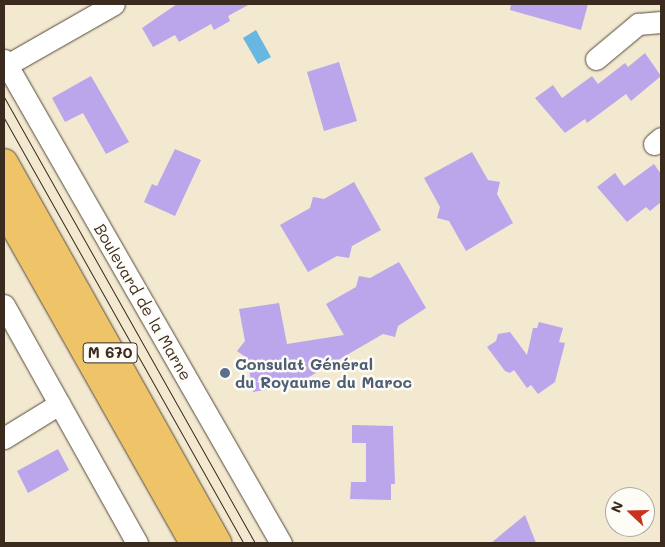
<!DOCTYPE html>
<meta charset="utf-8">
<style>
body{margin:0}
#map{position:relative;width:665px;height:547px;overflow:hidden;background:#f2e9d0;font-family:Mali,sans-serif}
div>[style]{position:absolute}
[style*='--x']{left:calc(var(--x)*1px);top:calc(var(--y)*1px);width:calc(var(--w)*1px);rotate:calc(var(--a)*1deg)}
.water>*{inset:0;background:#68b6e2}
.building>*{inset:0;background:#bba5eb}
.roads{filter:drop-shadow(0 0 1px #564739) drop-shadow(0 0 1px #564739)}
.minor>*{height:21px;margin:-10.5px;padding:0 10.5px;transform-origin:10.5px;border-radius:10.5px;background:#fff}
.major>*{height:28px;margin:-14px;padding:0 14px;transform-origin:14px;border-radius:14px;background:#efc469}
.tram>*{height:1px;margin:-0.5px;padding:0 0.5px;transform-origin:0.5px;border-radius:0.5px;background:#3b2a1e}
.dots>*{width:14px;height:14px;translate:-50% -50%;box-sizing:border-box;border:2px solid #fdfcf7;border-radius:50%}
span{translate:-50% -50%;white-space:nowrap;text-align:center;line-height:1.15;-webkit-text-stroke:5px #fdfcf7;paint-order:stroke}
.shield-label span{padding:1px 4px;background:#fdfcf7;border:1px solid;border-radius:4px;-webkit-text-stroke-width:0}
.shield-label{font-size:15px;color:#3b2a1e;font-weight:700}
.street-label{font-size:16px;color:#3b2a1e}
.service-label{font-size:16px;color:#4e5e75;font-weight:700}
.left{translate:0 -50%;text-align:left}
.frame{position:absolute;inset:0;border:5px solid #3b2a1e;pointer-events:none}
.north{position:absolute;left:605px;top:487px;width:50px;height:50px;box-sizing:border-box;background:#fdfcf7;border:1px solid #afa8a0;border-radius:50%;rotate:291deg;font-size:14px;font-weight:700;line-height:20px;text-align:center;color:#3b2a1e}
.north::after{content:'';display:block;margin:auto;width:18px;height:22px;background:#c8321e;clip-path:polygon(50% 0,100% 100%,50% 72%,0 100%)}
</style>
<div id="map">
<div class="water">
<div style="clip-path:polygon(256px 30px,271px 57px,258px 64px,243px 38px)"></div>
</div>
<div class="building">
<div style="clip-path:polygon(177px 4px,250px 4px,228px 16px,230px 21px,214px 30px,211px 24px,179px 42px,175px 35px,153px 47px,142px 28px)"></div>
<div style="clip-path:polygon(511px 4px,588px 4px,581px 30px,510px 10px)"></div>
<div style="clip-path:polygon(645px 53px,661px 76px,631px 101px,626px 94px,587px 123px,585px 119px,565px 133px,535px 98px,553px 85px,562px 98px,592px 76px,598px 84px,625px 63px,628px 67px)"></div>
<div style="clip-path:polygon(339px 62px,357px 121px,324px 131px,307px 72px)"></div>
<div style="clip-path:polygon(91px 76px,129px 142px,106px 154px,83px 113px,65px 122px,52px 98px)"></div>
<div style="clip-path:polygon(175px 149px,201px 160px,175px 216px,144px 202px,152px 184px,157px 186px)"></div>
<div style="clip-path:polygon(472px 152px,488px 180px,500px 182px,497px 194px,513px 223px,466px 251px,449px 221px,437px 218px,440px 207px,424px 178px)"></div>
<div style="clip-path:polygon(654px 164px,661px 174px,661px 202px,650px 211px,646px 207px,627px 222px,597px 187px,615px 173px,624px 186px)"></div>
<div style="clip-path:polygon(354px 182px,381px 230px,352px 246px,349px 258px,337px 256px,308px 272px,280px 225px,310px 208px,313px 197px,324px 199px)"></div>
<div style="clip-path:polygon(399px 262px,426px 308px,398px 326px,395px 337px,383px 334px,295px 385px,253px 392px,247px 358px,237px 351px,245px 341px,239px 309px,279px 303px,287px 344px,344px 335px,326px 304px,356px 287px,359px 276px,370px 278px)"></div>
<div style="clip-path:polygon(539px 322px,563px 328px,559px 342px,565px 343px,555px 382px,538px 394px,531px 385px,527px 388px,514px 370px,510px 373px,505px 371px,487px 347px,496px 341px,498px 334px,510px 332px,527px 355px,533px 328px,537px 328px)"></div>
<div style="clip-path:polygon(352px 425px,393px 426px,395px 484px,391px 484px,391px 500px,350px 499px,351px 482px,366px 482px,366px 443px,352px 443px)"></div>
<div style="clip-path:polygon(58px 449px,69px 470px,28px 493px,17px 471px)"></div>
<div style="clip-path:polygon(525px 515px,536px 543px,491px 543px)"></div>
</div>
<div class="roads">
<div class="minor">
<div style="--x:596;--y:59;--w:55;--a:-39.8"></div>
<div style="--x:638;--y:24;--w:23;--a:-5"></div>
<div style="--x:4;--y:60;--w:557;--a:60.17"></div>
<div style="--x:7;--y:65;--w:123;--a:-29.7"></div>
<div style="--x:654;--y:144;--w:9;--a:-41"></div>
<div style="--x:4;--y:305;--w:273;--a:60.8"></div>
<div style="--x:4;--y:438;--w:65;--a:-31.7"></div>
</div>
<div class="major">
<div style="--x:4;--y:163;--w:436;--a:60.7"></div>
<div style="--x:4;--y:207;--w:386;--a:60.5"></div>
</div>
</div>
<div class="tram">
<div style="--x:4;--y:97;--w:512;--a:60.63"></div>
<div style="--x:4;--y:118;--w:488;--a:60.6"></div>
</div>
<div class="dots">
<div style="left:225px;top:373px;background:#5c6f8a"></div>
</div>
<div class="shield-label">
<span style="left:110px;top:353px">M 670</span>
</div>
<div class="street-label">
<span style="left:143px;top:302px;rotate:60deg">Boulevard de la Marne</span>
</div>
<div class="service-label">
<span class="left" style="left:235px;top:373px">Consulat Général<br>du Royaume du Maroc</span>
</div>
<div class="frame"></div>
<div class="north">N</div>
</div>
